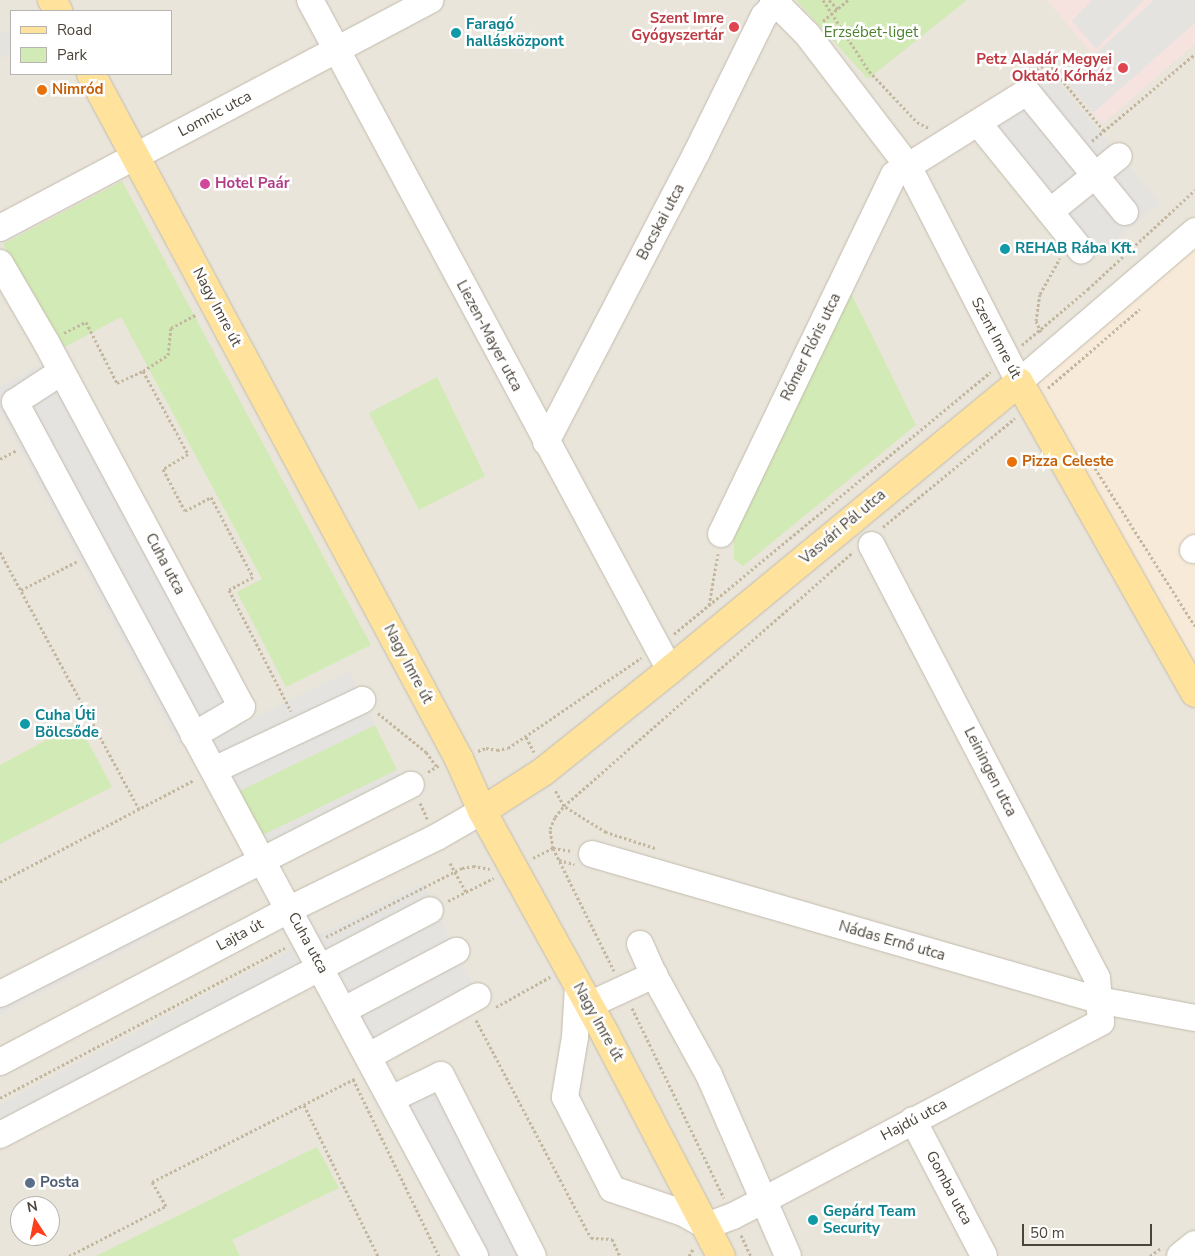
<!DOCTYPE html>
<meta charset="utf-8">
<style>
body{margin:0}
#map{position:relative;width:1195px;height:1256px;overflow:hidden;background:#f6f3ec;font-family:"Nunito Sans",sans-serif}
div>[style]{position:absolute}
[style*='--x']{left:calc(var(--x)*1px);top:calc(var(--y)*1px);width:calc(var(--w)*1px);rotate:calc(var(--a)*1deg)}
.residential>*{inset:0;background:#eae5da}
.commercial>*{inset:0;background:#f7ead8}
.medical>*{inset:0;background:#f6e3e0}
.green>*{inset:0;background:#d2eab5}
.parking>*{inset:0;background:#e5e3e0}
.path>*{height:3px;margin-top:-1.5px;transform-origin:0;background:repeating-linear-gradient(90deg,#c4b79f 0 2.5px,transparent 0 5px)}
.roads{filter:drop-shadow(0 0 1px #c2bbae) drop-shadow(0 0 1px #c2bbae)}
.minor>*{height:26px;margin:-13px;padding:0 13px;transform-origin:13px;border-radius:13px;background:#fff}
.major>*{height:28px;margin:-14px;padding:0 14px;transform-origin:14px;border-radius:14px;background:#ffe39c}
.dots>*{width:14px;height:14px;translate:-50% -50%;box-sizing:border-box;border:2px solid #fff;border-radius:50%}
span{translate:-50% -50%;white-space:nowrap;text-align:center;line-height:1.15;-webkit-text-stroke:5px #fff;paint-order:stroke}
.health-label{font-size:15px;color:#be3a42;font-weight:700}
.right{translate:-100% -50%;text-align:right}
.culture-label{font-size:15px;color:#0d838f;font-weight:700}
.left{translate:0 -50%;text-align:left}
.park-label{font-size:15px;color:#4a7f2a}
.food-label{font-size:15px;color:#c56008;font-weight:700}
.street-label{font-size:15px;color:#4b4439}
.hotel-label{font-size:15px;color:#b23c85;font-weight:700}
.service-label{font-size:15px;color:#4e5e75;font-weight:700}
.legend{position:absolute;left:10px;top:10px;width:162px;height:65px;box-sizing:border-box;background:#fff;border:1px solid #b7b4b0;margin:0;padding:6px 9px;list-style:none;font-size:15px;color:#4b4439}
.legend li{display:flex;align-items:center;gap:10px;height:25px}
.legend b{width:25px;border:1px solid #b7b4b0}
.north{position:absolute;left:10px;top:1196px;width:50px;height:50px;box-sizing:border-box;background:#fff;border:1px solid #b7b4b0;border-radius:50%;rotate:349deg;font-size:14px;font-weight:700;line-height:20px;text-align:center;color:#4b4439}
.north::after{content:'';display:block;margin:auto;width:18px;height:22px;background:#fc3f1d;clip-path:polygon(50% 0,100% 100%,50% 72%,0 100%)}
.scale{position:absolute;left:1022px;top:1224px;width:130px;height:22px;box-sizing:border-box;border:2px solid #4b4439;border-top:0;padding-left:6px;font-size:15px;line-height:18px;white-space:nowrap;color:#4b4439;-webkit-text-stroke:4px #fff;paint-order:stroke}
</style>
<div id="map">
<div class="residential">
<div style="clip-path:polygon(evenodd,0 0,1195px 0,1195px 1244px,1180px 1256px,0 1256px,0 0,11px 11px,171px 11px,171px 74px,11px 74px,11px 11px,0 0,20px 1206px,50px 1206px,50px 1236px,20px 1236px,20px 1206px)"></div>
</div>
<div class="commercial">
<div style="clip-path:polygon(1195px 231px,1195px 693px,1019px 382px)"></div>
</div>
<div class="medical">
<div style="clip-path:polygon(1047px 0,1195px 0,1195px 44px,1102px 124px,1065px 81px,1093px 55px)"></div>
</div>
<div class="green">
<div style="clip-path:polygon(796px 0,967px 0,868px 79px)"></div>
<div style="clip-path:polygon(122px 181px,371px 645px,286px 687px,237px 592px,262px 579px,121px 317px,59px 350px,3px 244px)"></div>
<div style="clip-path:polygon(850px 291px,916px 425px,743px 566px,734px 559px,734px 536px)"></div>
<div style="clip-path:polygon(437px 377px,485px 476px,419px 510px,369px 413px)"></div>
<div style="clip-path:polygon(78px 723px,112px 787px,0 844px,0 765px)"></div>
<div style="clip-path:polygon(375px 725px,397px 770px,257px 838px,233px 794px)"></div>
<div style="clip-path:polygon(317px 1147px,339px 1188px,232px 1240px,240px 1256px,96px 1256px)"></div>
</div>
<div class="parking">
<div style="clip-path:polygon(1092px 0,1144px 0,1096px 49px,1072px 21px)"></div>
<div style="clip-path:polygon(1154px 0,1195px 0,1195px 23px,1093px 113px,1065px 81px)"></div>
<div style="clip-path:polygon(11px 29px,11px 54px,0 59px,0 34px)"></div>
<div style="clip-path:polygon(1052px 75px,1160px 203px,1081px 269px,971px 132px)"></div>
<div style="clip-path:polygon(53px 356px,242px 707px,178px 744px,0 412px,0 387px)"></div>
<div style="clip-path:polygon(349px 671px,375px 725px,233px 794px,207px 740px)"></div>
<div style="clip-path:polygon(397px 770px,410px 797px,271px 867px,257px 838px)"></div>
<div style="clip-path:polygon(237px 863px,249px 885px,0 1015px,0 987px)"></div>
<div style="clip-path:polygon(423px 883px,478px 996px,369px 1056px,321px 967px,0 1135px,0 1104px,307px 941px)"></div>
<div style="clip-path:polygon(443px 1071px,543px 1256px,475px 1256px,391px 1099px)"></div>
</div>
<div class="path">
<div style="--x:823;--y:0;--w:85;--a:57.1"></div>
<div style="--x:869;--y:71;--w:70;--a:46.7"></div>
<div style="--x:917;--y:122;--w:13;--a:27"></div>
<div style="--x:829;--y:0;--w:13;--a:45"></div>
<div style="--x:823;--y:21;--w:33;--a:-40"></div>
<div style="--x:1032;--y:72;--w:18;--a:-29"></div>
<div style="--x:1048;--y:63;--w:88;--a:50.5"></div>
<div style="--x:1092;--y:141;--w:135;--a:-40.2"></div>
<div style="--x:1041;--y:332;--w:12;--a:-114"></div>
<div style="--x:1036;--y:321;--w:27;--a:-82"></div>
<div style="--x:1040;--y:294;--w:41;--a:-60.9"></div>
<div style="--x:64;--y:333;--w:25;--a:-27"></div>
<div style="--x:86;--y:322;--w:68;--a:63.1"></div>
<div style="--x:117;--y:383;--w:29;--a:-25"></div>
<div style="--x:143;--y:371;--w:94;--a:61.5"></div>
<div style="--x:188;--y:454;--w:29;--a:149"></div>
<div style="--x:163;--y:469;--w:47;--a:62.4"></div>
<div style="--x:185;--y:511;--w:30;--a:-28"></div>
<div style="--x:211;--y:497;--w:90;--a:62.3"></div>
<div style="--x:253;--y:577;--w:27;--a:152"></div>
<div style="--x:229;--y:590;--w:136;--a:62.9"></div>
<div style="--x:1022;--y:345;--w:87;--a:-40.3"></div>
<div style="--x:1088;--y:289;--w:146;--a:-42.8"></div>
<div style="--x:143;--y:371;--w:30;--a:-33"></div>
<div style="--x:168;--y:355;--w:27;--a:-84"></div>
<div style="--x:171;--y:328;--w:30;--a:-28"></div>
<div style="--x:1048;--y:388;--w:121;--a:-40.7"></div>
<div style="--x:0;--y:459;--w:19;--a:-28"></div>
<div style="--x:1095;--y:468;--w:187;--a:57.7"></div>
<div style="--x:883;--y:527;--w:171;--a:-39.5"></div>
<div style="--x:0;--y:552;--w:292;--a:61.6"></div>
<div style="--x:21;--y:590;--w:64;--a:-27"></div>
<div style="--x:709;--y:605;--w:52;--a:-80"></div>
<div style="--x:674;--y:634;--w:411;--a:-39.6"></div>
<div style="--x:378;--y:713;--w:62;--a:39.1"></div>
<div style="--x:426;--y:752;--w:17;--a:54"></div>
<div style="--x:526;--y:737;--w:17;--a:62"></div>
<div style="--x:478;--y:751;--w:9;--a:-21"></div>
<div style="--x:486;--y:748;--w:11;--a:10"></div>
<div style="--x:497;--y:750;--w:11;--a:-10"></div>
<div style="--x:508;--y:748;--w:161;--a:-34.1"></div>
<div style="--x:428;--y:772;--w:13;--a:-32"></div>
<div style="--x:420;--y:803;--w:19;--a:65"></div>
<div style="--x:553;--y:848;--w:137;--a:63.6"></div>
<div style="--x:553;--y:848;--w:19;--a:9"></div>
<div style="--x:655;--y:848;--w:52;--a:-161.9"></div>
<div style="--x:606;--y:832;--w:49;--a:-148.2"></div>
<div style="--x:564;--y:806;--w:385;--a:-41.3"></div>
<div style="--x:533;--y:858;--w:22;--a:-27"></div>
<div style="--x:553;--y:848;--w:19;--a:-99"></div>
<div style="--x:550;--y:829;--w:13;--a:-67"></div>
<div style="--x:555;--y:817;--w:14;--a:-51"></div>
<div style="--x:564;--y:806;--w:18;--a:-119"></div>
<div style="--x:559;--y:860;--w:16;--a:15"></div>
<div style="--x:450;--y:863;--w:33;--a:61"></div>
<div style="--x:0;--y:882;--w:219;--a:-27.7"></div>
<div style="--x:448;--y:901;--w:51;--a:-26.6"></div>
<div style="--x:326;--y:937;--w:153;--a:-26.9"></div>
<div style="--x:462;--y:868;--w:11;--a:-10"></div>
<div style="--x:473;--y:866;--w:17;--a:10"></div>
<div style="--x:496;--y:1007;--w:62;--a:-29.1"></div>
<div style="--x:632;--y:1008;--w:211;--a:64.2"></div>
<div style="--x:476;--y:1020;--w:246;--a:62.2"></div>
<div style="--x:591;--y:1238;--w:21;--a:3"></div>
<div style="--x:612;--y:1239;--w:19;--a:65"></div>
<div style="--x:353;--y:1079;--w:197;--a:64.1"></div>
<div style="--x:0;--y:1098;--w:322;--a:-27.8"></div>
<div style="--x:304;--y:1105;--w:168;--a:63.9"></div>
<div style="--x:741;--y:1235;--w:23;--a:65"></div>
<div style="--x:69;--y:1256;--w:109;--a:-27.3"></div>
<div style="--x:166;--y:1206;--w:28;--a:-120"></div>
<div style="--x:152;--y:1182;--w:229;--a:-27"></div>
<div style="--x:689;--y:1256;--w:8;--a:-60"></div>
<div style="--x:1150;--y:1256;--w:14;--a:-36"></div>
</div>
<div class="roads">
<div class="minor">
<div style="--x:310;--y:0;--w:761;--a:61.75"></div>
<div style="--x:773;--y:0;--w:48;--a:45"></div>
<div style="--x:807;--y:34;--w:166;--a:52.6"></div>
<div style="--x:908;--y:166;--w:243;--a:62.8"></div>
<div style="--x:1019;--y:382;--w:232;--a:-40.6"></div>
<div style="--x:978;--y:123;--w:164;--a:51"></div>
<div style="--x:1051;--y:211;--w:87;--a:-39"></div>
<div style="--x:0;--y:228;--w:487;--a:-27.9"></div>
<div style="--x:0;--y:263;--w:91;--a:59.8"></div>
<div style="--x:46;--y:342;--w:414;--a:61.8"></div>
<div style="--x:242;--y:707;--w:56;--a:149.7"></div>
<div style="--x:61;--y:372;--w:55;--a:146.9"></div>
<div style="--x:15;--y:402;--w:970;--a:61.69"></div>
<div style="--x:546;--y:442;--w:325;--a:-62.5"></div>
<div style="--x:696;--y:154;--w:154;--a:-63.8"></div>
<div style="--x:764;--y:16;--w:18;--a:-47"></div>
<div style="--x:721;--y:534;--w:399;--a:-64.3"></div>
<div style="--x:894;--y:175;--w:157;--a:-32"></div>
<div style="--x:1027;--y:92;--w:155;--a:50.8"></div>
<div style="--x:1193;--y:550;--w:3;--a:-45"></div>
<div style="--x:214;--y:770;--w:164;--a:-25.3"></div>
<div style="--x:592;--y:854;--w:527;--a:16.09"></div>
<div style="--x:1098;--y:1000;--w:99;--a:10.5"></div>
<div style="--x:640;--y:944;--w:34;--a:66"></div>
<div style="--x:654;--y:975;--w:114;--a:61.2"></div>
<div style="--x:709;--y:1075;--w:197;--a:66.4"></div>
<div style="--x:578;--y:985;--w:52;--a:93.3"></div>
<div style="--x:575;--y:1037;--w:61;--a:99.5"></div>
<div style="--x:565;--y:1097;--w:103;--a:62.9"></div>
<div style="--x:612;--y:1189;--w:75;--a:18.7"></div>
<div style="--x:683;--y:1213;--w:26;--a:29"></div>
<div style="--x:706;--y:1226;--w:29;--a:-20"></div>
<div style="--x:733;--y:1216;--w:35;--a:-27"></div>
<div style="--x:764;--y:1200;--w:381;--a:-27.8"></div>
<div style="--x:1101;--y:1022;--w:44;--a:-95.2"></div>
<div style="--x:1097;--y:978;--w:488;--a:-117.5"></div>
<div style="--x:0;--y:994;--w:461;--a:-27"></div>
<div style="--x:589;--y:1005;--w:72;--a:-24.8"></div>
<div style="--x:344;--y:1010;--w:127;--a:-27.8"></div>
<div style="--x:369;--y:1056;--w:124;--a:-28.8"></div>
<div style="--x:0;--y:1062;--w:328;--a:-27.8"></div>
<div style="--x:290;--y:909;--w:164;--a:-26.1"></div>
<div style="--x:437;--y:837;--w:52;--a:-30"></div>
<div style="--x:391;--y:1099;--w:55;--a:-25.6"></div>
<div style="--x:441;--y:1075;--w:203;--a:63.1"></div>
<div style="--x:913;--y:1120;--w:153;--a:62.4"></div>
<div style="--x:0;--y:1135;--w:485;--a:-27.6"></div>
<div style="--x:1180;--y:1256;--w:19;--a:-39"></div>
</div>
<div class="major">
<div style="--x:52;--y:0;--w:13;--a:61"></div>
<div style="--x:91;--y:74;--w:778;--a:61.75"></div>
<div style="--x:459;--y:759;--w:57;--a:66.1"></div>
<div style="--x:482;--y:811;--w:257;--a:61.1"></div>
<div style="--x:606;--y:1036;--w:248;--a:62.4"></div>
<div style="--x:482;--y:811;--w:74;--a:-32.8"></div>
<div style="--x:544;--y:771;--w:161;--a:-38.7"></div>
<div style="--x:670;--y:670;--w:452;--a:-39.5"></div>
<div style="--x:1019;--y:382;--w:357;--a:60.5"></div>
</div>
</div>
<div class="dots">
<div style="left:734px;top:27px;background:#e0444e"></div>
<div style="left:456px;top:33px;background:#0f9aa8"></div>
<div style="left:1123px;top:68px;background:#e0444e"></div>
<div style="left:42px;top:90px;background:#e8710a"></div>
<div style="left:205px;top:184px;background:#d1479c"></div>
<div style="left:1005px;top:249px;background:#0f9aa8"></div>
<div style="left:1012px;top:462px;background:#e8710a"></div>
<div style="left:25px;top:724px;background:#0f9aa8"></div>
<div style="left:30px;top:1183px;background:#5c6f8a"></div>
<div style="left:813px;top:1220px;background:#0f9aa8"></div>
</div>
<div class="health-label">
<span class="right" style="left:724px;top:27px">Szent Imre<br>Gyógyszertár</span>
<span class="right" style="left:1112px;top:68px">Petz Aladár Megyei<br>Oktató Kórház</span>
</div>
<div class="culture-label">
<span class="left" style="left:466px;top:33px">Faragó<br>hallásközpont</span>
<span class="left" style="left:1015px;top:249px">REHAB Rába Kft.</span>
<span class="left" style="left:35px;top:724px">Cuha Úti<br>Bölcsőde</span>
<span class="left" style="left:823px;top:1220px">Gepárd Team<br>Security</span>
</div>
<div class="park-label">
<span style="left:871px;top:33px">Erzsébet-liget</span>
</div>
<div class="food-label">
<span class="left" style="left:52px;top:90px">Nimród</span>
<span class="left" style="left:1022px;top:462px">Pizza Celeste</span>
</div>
<div class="street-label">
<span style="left:215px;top:114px;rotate:-28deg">Lomnic utca</span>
<span style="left:661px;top:222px;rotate:-62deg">Bocskai utca</span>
<span style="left:217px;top:307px;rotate:62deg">Nagy Imre út</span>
<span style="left:489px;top:336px;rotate:62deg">Liezen-Mayer utca</span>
<span style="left:996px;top:338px;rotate:62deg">Szent Imre út</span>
<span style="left:811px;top:347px;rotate:-64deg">Rómer Flóris utca</span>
<span style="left:843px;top:527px;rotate:-40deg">Vasvári Pál utca</span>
<span style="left:165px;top:564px;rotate:62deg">Cuha utca</span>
<span style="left:408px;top:664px;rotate:62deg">Nagy Imre út</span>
<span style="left:990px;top:772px;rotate:63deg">Leiningen utca</span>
<span style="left:240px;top:935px;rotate:-28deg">Lajta út</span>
<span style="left:892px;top:941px;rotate:16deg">Nádas Ernő utca</span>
<span style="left:308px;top:943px;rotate:61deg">Cuha utca</span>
<span style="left:598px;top:1022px;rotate:61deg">Nagy Imre út</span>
<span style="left:914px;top:1120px;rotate:-28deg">Hajdú utca</span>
<span style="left:949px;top:1188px;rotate:62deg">Gomba utca</span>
</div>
<div class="hotel-label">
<span class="left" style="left:215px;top:184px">Hotel Paár</span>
</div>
<div class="service-label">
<span class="left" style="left:40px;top:1183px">Posta</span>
</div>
<ul class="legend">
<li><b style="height:6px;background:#ffe39c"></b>Road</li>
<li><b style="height:14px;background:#d2eab5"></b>Park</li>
</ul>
<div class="north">N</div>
<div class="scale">50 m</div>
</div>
